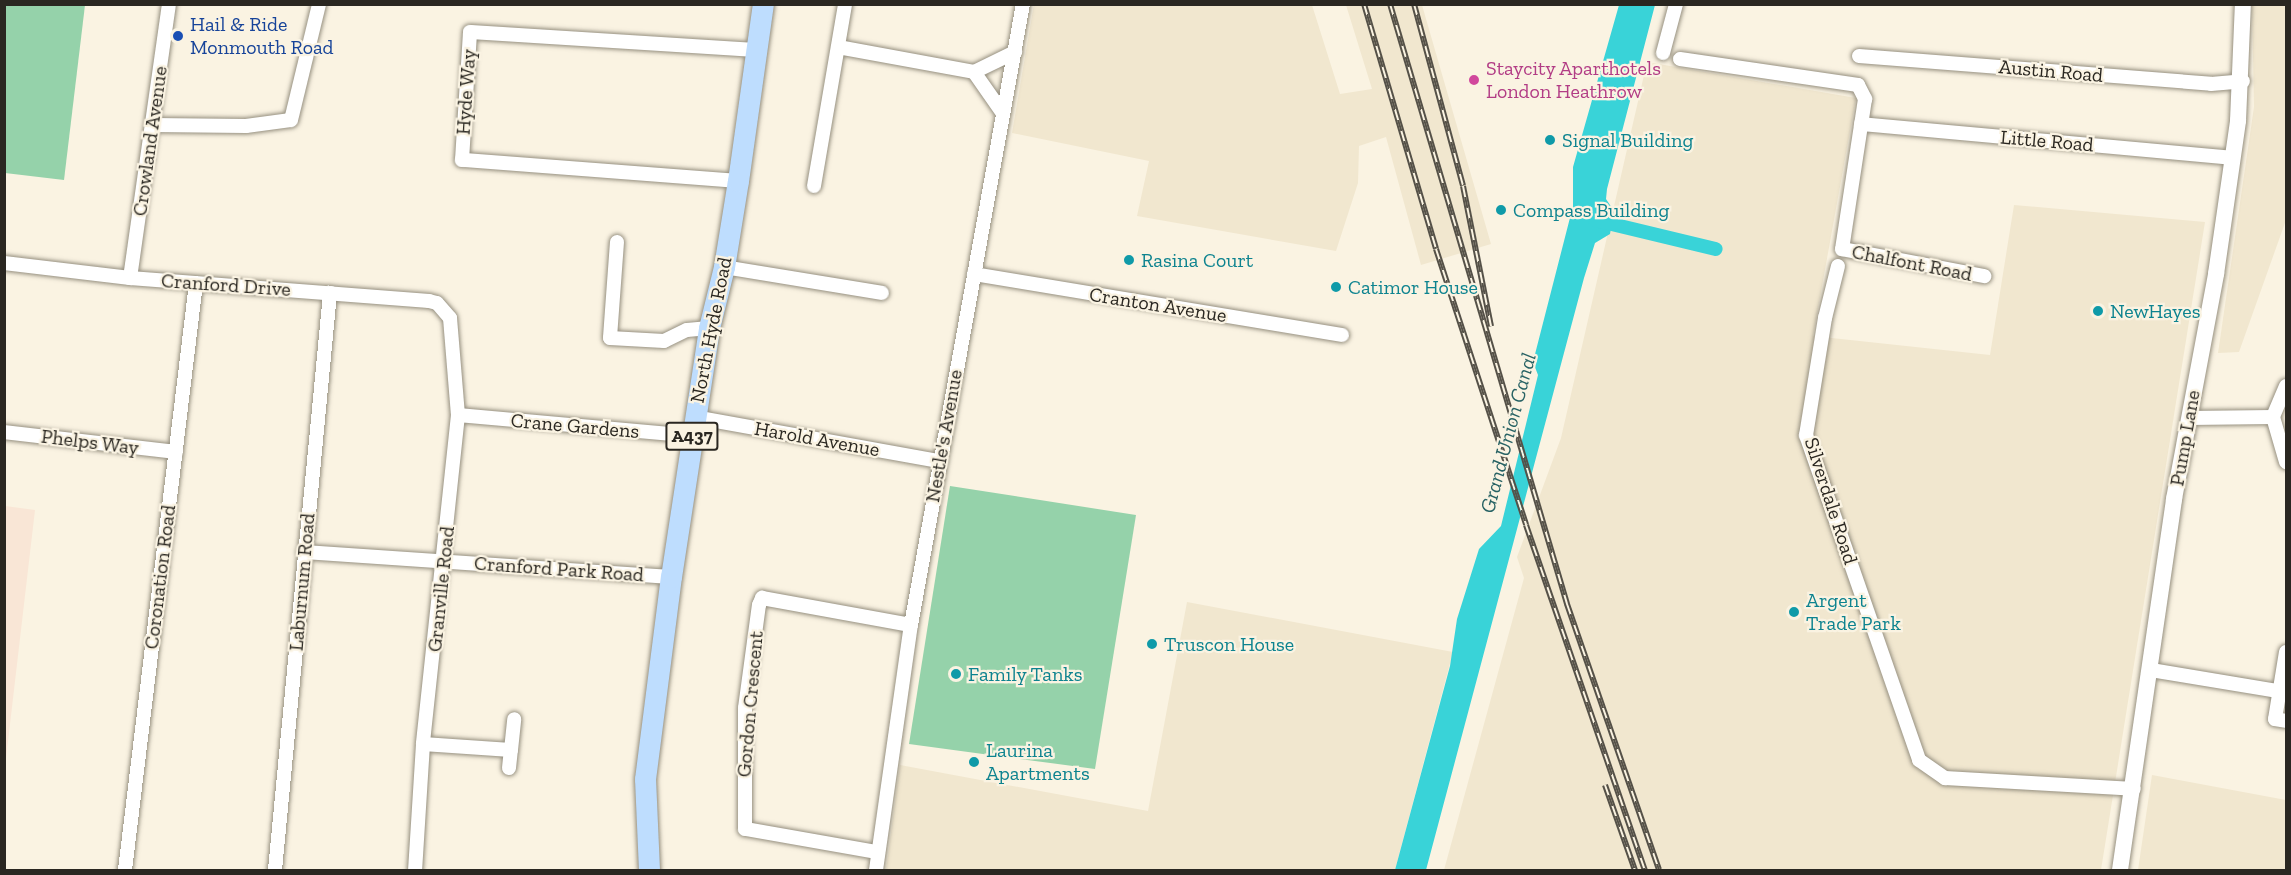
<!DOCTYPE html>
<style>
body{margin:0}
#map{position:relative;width:2291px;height:875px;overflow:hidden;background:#faf3e2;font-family:"Zilla Slab",serif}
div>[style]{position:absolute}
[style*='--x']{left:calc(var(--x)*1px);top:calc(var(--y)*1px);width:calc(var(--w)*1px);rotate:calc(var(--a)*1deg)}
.built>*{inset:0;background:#f1e7cf}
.education>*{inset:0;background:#f9e6d6}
.green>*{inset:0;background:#95d2aa}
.water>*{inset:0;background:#39d3d8}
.canal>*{height:14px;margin:-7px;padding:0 7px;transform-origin:7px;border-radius:7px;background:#39d3d8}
.roads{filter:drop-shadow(0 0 2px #969080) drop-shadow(0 0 2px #969080)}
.minor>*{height:14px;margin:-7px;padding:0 7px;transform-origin:7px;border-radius:7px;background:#fff}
.tertiary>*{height:16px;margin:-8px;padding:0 8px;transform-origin:8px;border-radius:8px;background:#fff}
.primary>*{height:21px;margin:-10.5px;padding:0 10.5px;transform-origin:10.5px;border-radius:10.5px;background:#beddfe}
.rail>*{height:6px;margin-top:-3px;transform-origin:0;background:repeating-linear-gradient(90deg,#faf3e2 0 11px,#555148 0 22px);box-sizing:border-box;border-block:2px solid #555148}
.dots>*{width:16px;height:16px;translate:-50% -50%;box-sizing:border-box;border:3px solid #faf3e2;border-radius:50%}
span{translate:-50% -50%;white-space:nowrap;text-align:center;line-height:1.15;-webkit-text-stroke:4.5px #faf3e2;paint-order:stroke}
.shield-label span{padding:2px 4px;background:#faf3e2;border:2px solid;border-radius:4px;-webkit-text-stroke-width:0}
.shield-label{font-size:18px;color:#2a2721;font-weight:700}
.transit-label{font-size:20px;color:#164399}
.left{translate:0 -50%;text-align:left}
.hotel-label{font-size:20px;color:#b23c85}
.street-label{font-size:20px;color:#2a2721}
.culture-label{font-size:20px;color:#0d838f}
.water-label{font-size:21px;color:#276264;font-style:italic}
.frame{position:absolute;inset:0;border:6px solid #2a2721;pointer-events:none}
</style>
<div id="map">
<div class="built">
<div style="clip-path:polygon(1034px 4px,1312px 5px,1340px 94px,1372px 89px,1346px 5px,1422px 5px,1491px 244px,1421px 265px,1386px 137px,1359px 146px,1358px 183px,1336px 251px,1137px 216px,1149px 161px,1012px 133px)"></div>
<div style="clip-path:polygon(2252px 5px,2286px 5px,2286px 220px,2239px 352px,2218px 353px,2254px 107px)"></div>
<div style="clip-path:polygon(1647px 62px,1856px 98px,1813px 336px,1990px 355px,2014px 205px,2205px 222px,2101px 870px,1444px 870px,1524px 578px,1517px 557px,1561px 438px)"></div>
<div style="clip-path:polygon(1187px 602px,1453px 652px,1395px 870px,886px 870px,900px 765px,1148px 811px)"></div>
<div style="clip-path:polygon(2152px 775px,2286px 800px,2286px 870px,2138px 870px)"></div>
</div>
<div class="education">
<div style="clip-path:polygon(5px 506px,35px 510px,5px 767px,4px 506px)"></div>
</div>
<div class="green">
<div style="clip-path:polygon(5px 4px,85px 5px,64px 180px,5px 173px)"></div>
<div style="clip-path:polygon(950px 486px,1136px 515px,1095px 769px,909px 744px)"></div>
</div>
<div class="water">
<div style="clip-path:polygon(1619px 5px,1655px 5px,1607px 189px,1606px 199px,1614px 211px,1610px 234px,1595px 243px,1584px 278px,1426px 870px,1395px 870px,1450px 666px,1457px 619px,1479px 549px,1501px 526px,1538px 375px,1533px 362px,1573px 206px,1573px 167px)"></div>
</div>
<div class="canal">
<div style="--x:1595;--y:220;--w:124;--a:13.5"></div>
</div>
<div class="roads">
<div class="minor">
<div style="--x:838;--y:47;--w:138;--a:10.4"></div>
<div style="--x:974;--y:72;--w:46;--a:-26"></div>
<div style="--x:1663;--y:53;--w:51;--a:-75.1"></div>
<div style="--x:1859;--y:56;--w:353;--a:4.5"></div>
<div style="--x:2211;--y:84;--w:32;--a:-5"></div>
<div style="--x:1680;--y:59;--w:180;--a:8.3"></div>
<div style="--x:1858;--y:85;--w:16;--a:63"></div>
<div style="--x:1865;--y:99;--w:152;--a:98.7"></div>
<div style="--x:1842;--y:249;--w:145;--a:10.8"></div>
<div style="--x:974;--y:72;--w:49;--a:55"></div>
<div style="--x:1861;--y:124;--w:373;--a:5.2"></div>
<div style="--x:153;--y:125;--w:93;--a:0.6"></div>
<div style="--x:246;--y:126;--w:45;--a:-7.6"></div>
<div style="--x:291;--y:120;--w:119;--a:-76.4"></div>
<div style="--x:738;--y:181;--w:277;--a:-175.6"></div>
<div style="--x:462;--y:160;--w:128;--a:-86.4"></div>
<div style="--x:470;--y:32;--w:287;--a:3.6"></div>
<div style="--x:814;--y:186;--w:185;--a:-80.3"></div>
<div style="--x:617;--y:242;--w:96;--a:94.2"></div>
<div style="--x:610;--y:338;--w:54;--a:3.2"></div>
<div style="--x:664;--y:341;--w:25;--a:-26"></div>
<div style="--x:687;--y:330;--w:22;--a:-5"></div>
<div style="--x:4;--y:263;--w:127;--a:6.8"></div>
<div style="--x:130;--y:278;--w:300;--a:4.4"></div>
<div style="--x:429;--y:301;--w:8;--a:14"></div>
<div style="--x:437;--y:303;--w:20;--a:49"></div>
<div style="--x:450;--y:318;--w:97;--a:85.3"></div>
<div style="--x:458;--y:415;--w:331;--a:96.1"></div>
<div style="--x:423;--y:744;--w:126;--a:93.6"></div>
<div style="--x:1838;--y:266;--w:54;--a:104"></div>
<div style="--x:1825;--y:318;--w:119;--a:99.2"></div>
<div style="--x:1806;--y:435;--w:344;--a:70.8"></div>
<div style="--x:1919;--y:760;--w:32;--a:35"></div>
<div style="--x:1945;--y:778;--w:189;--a:3.3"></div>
<div style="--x:724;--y:267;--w:160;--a:9.3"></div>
<div style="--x:974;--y:274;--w:373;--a:9.4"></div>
<div style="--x:130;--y:278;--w:277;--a:-81.9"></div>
<div style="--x:2286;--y:386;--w:34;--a:113"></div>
<div style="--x:2273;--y:417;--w:47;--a:73.9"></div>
<div style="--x:458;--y:415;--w:235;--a:5.1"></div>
<div style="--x:694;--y:417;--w:249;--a:10.2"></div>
<div style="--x:2189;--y:418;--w:84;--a:-0.7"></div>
<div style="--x:4;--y:432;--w:173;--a:6.6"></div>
<div style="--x:304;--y:552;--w:368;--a:3.9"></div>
<div style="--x:2286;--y:652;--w:68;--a:99.3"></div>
<div style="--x:2275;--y:719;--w:11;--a:10"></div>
<div style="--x:2151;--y:670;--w:129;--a:9.4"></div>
<div style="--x:423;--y:744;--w:88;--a:3.9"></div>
<div style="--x:511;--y:750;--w:31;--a:-84"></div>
<div style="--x:509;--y:768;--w:18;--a:-84"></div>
<div style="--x:876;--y:852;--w:133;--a:-170"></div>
<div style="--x:745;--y:829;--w:121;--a:-90"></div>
<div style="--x:745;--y:708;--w:104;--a:-82.3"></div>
<div style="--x:759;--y:605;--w:8;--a:-67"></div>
<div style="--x:762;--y:598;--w:151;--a:10.3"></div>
<div style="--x:125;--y:870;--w:591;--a:-83.1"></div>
<div style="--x:275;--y:870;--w:580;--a:-84.55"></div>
<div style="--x:876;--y:870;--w:247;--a:-81.9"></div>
<div style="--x:911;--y:625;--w:631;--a:-79.78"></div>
</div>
<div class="tertiary">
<div style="--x:2120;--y:870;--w:375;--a:-81.7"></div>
<div style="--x:2174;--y:499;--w:229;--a:-79.4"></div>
<div style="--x:2216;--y:274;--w:155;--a:-81.8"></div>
<div style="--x:2238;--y:121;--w:117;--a:-87.6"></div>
</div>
<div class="primary">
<div style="--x:649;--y:870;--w:91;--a:-92.5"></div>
<div style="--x:645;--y:779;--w:204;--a:-82.7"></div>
<div style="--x:671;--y:577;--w:252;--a:-81.3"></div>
<div style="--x:709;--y:328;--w:63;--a:-76.2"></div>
<div style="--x:724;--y:267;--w:87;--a:-80.8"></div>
<div style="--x:738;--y:181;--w:179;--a:-82"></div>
</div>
</div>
<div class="rail">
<div style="--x:1364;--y:4;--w:255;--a:73.6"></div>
<div style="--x:1436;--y:249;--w:290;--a:71.9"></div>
<div style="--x:1526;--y:525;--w:365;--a:71"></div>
<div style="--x:1390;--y:4;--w:626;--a:73.56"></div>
<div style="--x:1567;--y:604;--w:281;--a:70.9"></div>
<div style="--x:1414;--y:4;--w:188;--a:74.9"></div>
<div style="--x:1463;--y:186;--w:143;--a:78.7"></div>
<div style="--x:1605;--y:785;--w:90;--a:70.6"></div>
</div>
<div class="dots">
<div style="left:178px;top:36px;background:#1a4fb4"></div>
<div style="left:1474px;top:80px;background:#d1479c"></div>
<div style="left:1550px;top:140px;background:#0f9aa8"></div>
<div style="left:1501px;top:210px;background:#0f9aa8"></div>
<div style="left:1129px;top:260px;background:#0f9aa8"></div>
<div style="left:1336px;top:287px;background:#0f9aa8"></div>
<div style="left:2098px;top:311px;background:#0f9aa8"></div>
<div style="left:1794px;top:612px;background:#0f9aa8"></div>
<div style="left:1152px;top:644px;background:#0f9aa8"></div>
<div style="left:956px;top:674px;background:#0f9aa8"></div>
<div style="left:974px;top:762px;background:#0f9aa8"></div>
</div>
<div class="shield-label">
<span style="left:692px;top:436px">A437</span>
</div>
<div class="transit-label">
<span class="left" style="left:190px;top:36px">Hail &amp; Ride<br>Monmouth Road</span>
</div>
<div class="hotel-label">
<span class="left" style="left:1486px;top:80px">Staycity Aparthotels<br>London Heathrow</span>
</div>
<div class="street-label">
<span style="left:2051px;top:71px;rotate:5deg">Austin Road</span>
<span style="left:466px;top:92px;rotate:-86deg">Hyde Way</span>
<span style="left:150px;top:141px;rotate:-82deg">Crowland Avenue</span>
<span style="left:2047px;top:141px;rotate:5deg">Little Road</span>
<span style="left:1912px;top:263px;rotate:11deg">Chalfont Road</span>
<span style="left:226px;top:285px;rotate:4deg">Cranford Drive</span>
<span style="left:1158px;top:305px;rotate:9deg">Cranton Avenue</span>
<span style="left:711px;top:330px;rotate:-79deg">North Hyde Road</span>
<span style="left:575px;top:426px;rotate:5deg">Crane Gardens</span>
<span style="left:944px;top:436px;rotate:-80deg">Nestle's Avenue</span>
<span style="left:2185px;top:438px;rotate:-80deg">Pump Lane</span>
<span style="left:817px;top:439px;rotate:10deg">Harold Avenue</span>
<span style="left:90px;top:442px;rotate:7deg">Phelps Way</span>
<span style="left:1831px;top:501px;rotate:72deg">Silverdale Road</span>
<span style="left:559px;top:569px;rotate:4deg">Cranford Park Road</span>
<span style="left:160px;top:577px;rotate:-83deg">Coronation Road</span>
<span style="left:302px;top:582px;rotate:-85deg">Laburnum Road</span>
<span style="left:441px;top:589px;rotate:-84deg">Granville Road</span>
<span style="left:750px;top:704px;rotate:-85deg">Gordon Crescent</span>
</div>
<div class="culture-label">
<span class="left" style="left:1562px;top:140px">Signal Building</span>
<span class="left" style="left:1513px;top:210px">Compass Building</span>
<span class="left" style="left:1141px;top:260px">Rasina Court</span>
<span class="left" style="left:1348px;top:287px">Catimor House</span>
<span class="left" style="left:2110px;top:311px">NewHayes</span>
<span class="left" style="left:1806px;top:612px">Argent<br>Trade Park</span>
<span class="left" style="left:1164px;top:644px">Truscon House</span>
<span class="left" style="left:968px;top:674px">Family Tanks</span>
<span class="left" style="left:986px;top:762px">Laurina<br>Apartments</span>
</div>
<div class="water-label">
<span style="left:1508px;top:433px;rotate:-75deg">Grand Union Canal</span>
</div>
<div class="frame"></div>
</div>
